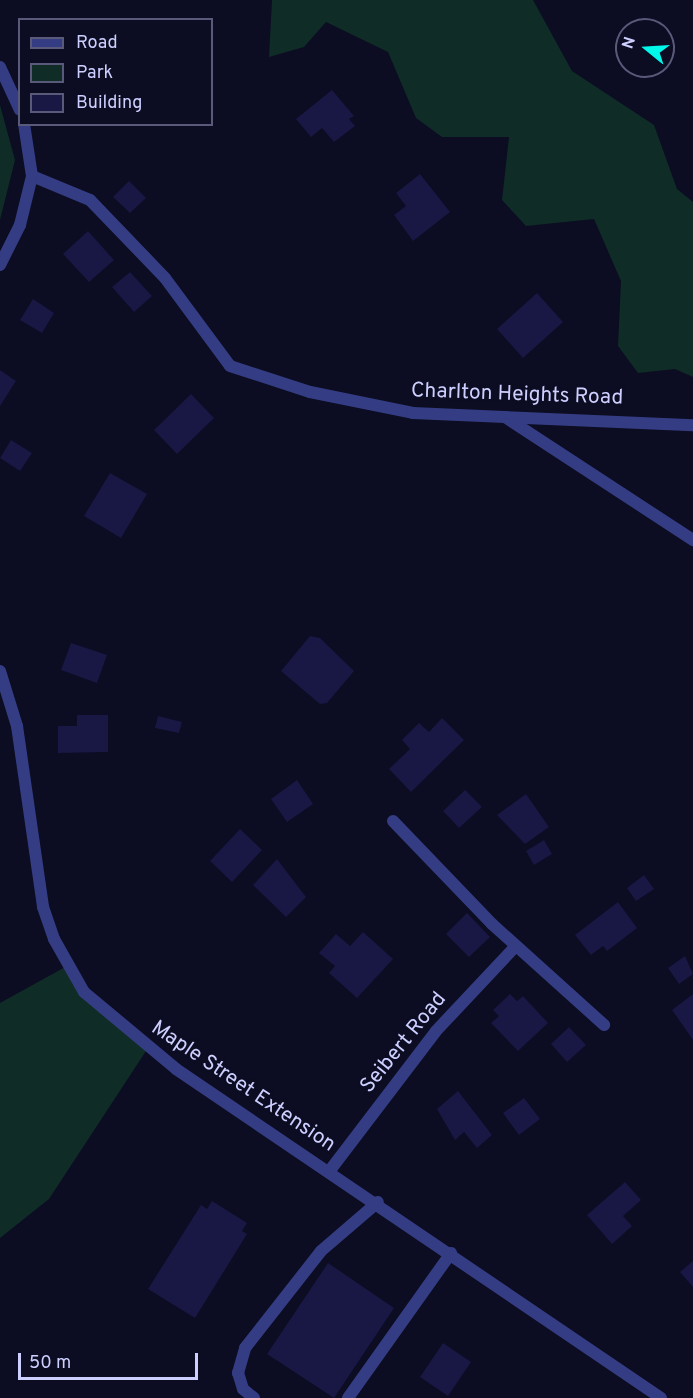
<!DOCTYPE html>
<style>
body{margin:0}
#map{position:relative;width:693px;height:1398px;overflow:hidden;background:#0c0c22;font-family:Overpass,sans-serif}
div>[style]{position:absolute}
[style*='--x']{left:calc(var(--x)*1px);top:calc(var(--y)*1px);width:calc(var(--w)*1px);rotate:calc(var(--a)*1deg)}
.green>*{inset:0;background:#0f2c27}
.building>*{inset:0;background:#191744}
.service>*{height:12px;margin:-6px;padding:0 6px;transform-origin:6px;border-radius:6px;background:#343d83}
.minor>*{height:12px;margin:-6px;padding:0 6px;transform-origin:6px;border-radius:6px;background:#343d83}
.tertiary>*{height:12px;margin:-6px;padding:0 6px;transform-origin:6px;border-radius:6px;background:#343d83}
span{translate:-50% -50%;white-space:nowrap;text-align:center;line-height:1.15;-webkit-text-stroke:5px #0c0c22;paint-order:stroke}
.street-label{font-size:21px;color:#cdcfff}
.legend{position:absolute;left:18px;top:18px;width:195px;height:108px;box-sizing:border-box;background:#0c0c22;border:2px solid #595a7a;margin:0;padding:8px 10px;list-style:none;font-size:18px;color:#cdcfff}
.legend li{display:flex;align-items:center;gap:12px;height:30px}
.legend b{width:30px;border:2px solid #595a7a}
.north{position:absolute;left:615px;top:18px;width:60px;height:60px;box-sizing:border-box;background:#0c0c22;border:2px solid #595a7a;border-radius:50%;rotate:288deg;font-size:16px;font-weight:700;line-height:24px;text-align:center;color:#cdcfff}
.north::after{content:'';display:block;margin:auto;width:21px;height:27px;background:#00f8eb;clip-path:polygon(50% 0,100% 100%,50% 72%,0 100%)}
.scale{position:absolute;left:18px;top:1353px;width:180px;height:27px;box-sizing:border-box;border:3px solid #cdcfff;border-top:0;padding-left:8px;font-size:18px;line-height:21px;white-space:nowrap;color:#cdcfff;-webkit-text-stroke:4px #0c0c22;paint-order:stroke}
</style>
<div id="map">
<div class="green">
<div style="clip-path:polygon(272px 0,533px 0,572px 71px,654px 125px,677px 189px,693px 202px,693px 377px,675px 369px,638px 373px,618px 346px,621px 281px,594px 219px,526px 226px,502px 200px,509px 137px,442px 137px,416px 118px,388px 52px,326px 22px,304px 47px,269px 57px)"></div>
<div style="clip-path:polygon(0 105px,15px 160px,0 220px)"></div>
<div style="clip-path:polygon(67px 966px,84px 992px,148px 1048px,49px 1199px,0 1238px,0 1003px)"></div>
</div>
<div class="building">
<div style="clip-path:polygon(332px 90px,354px 116px,349px 119px,355px 126px,334px 142px,322px 128px,311px 137px,296px 119px)"></div>
<div style="clip-path:polygon(420px 174px,450px 212px,413px 241px,394px 215px,406px 206px,396px 193px)"></div>
<div style="clip-path:polygon(129px 181px,146px 198px,130px 213px,113px 197px)"></div>
<div style="clip-path:polygon(88px 231px,114px 260px,89px 282px,63px 254px)"></div>
<div style="clip-path:polygon(130px 272px,152px 296px,134px 312px,112px 287px)"></div>
<div style="clip-path:polygon(537px 293px,563px 322px,523px 358px,497px 329px)"></div>
<div style="clip-path:polygon(33px 299px,54px 313px,42px 333px,20px 320px)"></div>
<div style="clip-path:polygon(0 370px,16px 381px,0 406px)"></div>
<div style="clip-path:polygon(191px 394px,214px 418px,177px 454px,154px 430px)"></div>
<div style="clip-path:polygon(11px 440px,32px 453px,20px 471px,0 458px)"></div>
<div style="clip-path:polygon(110px 473px,147px 494px,121px 538px,84px 516px)"></div>
<div style="clip-path:polygon(310px 636px,320px 638px,354px 671px,327px 703px,320px 704px,281px 671px)"></div>
<div style="clip-path:polygon(71px 643px,107px 655px,97px 683px,61px 670px)"></div>
<div style="clip-path:polygon(77px 715px,108px 715px,108px 752px,58px 753px,58px 726px,77px 726px)"></div>
<div style="clip-path:polygon(158px 716px,182px 722px,179px 733px,155px 728px)"></div>
<div style="clip-path:polygon(442px 718px,464px 740px,411px 792px,389px 769px,410px 749px,402px 740px,419px 723px,429px 732px)"></div>
<div style="clip-path:polygon(297px 780px,313px 804px,287px 822px,271px 799px)"></div>
<div style="clip-path:polygon(465px 790px,482px 807px,459px 828px,443px 811px)"></div>
<div style="clip-path:polygon(526px 794px,549px 827px,525px 844px,497px 815px)"></div>
<div style="clip-path:polygon(240px 829px,262px 850px,232px 882px,210px 861px)"></div>
<div style="clip-path:polygon(544px 840px,552px 854px,534px 865px,526px 851px)"></div>
<div style="clip-path:polygon(277px 859px,306px 897px,286px 917px,253px 885px)"></div>
<div style="clip-path:polygon(644px 875px,654px 889px,636px 901px,627px 888px)"></div>
<div style="clip-path:polygon(618px 902px,637px 928px,607px 951px,603px 946px,591px 955px,575px 935px)"></div>
<div style="clip-path:polygon(467px 913px,490px 937px,469px 957px,446px 934px)"></div>
<div style="clip-path:polygon(363px 932px,393px 959px,357px 998px,329px 973px,335px 966px,319px 953px,336px 934px,350px 946px)"></div>
<div style="clip-path:polygon(685px 956px,693px 974px,679px 984px,668px 968px)"></div>
<div style="clip-path:polygon(510px 994px,517px 1001px,523px 996px,548px 1023px,518px 1051px,491px 1023px,499px 1016px,493px 1010px)"></div>
<div style="clip-path:polygon(693px 994px,693px 1040px,672px 1010px)"></div>
<div style="clip-path:polygon(569px 1027px,586px 1045px,567px 1062px,551px 1044px)"></div>
<div style="clip-path:polygon(458px 1091px,492px 1135px,477px 1148px,464px 1132px,455px 1140px,437px 1109px)"></div>
<div style="clip-path:polygon(524px 1098px,540px 1119px,519px 1135px,503px 1113px)"></div>
<div style="clip-path:polygon(625px 1182px,641px 1200px,623px 1216px,632px 1226px,612px 1244px,587px 1215px)"></div>
<div style="clip-path:polygon(212px 1201px,247px 1223px,242px 1231px,247px 1234px,195px 1318px,148px 1289px,201px 1205px,207px 1209px)"></div>
<div style="clip-path:polygon(693px 1261px,693px 1287px,680px 1272px)"></div>
<div style="clip-path:polygon(328px 1263px,394px 1308px,334px 1398px,267px 1354px)"></div>
<div style="clip-path:polygon(443px 1343px,471px 1362px,448px 1396px,420px 1377px)"></div>
</div>
<div class="service">
<div style="--x:505;--y:417;--w:225;--a:33.2"></div>
<div style="--x:254;--y:1398;--w:14;--a:-141"></div>
<div style="--x:243;--y:1389;--w:17;--a:-107"></div>
<div style="--x:238;--y:1373;--w:26;--a:-74"></div>
<div style="--x:245;--y:1348;--w:123;--a:-51.9"></div>
<div style="--x:321;--y:1251;--w:75;--a:-40.7"></div>
<div style="--x:348;--y:1398;--w:178;--a:-54.6"></div>
</div>
<div class="minor">
<div style="--x:32;--y:176;--w:63;--a:22.5"></div>
<div style="--x:90;--y:200;--w:108;--a:46.1"></div>
<div style="--x:165;--y:278;--w:109;--a:53.5"></div>
<div style="--x:230;--y:366;--w:84;--a:18"></div>
<div style="--x:310;--y:392;--w:105;--a:11.5"></div>
<div style="--x:413;--y:413;--w:280;--a:2.5"></div>
<div style="--x:393;--y:821;--w:143;--a:46.1"></div>
<div style="--x:492;--y:924;--w:151;--a:42"></div>
<div style="--x:331;--y:1169;--w:173;--a:-52.7"></div>
<div style="--x:436;--y:1031;--w:115;--a:-46.8"></div>
</div>
<div class="tertiary">
<div style="--x:0;--y:67;--w:47;--a:65.1"></div>
<div style="--x:0;--y:265;--w:45;--a:-63.4"></div>
<div style="--x:20;--y:225;--w:50;--a:-76.2"></div>
<div style="--x:32;--y:176;--w:53;--a:-98.7"></div>
<div style="--x:0;--y:671;--w:58;--a:72.8"></div>
<div style="--x:17;--y:726;--w:183;--a:81.8"></div>
<div style="--x:43;--y:907;--w:34;--a:71"></div>
<div style="--x:54;--y:939;--w:61;--a:60.5"></div>
<div style="--x:84;--y:992;--w:120;--a:39.9"></div>
<div style="--x:176;--y:1069;--w:586;--a:34.15"></div>
</div>
<div class="street-label">
<span style="left:517px;top:395px;rotate:2deg">Charlton Heights Road</span>
<span style="left:404px;top:1043px;rotate:-51deg">Seibert Road</span>
<span style="left:243px;top:1087px;rotate:34deg">Maple Street Extension</span>
</div>
<ul class="legend">
<li><b style="height:8px;background:#343d83"></b>Road</li>
<li><b style="height:16px;background:#0f2c27"></b>Park</li>
<li><b style="height:16px;background:#191744"></b>Building</li>
</ul>
<div class="north">N</div>
<div class="scale">50 m</div>
</div>
